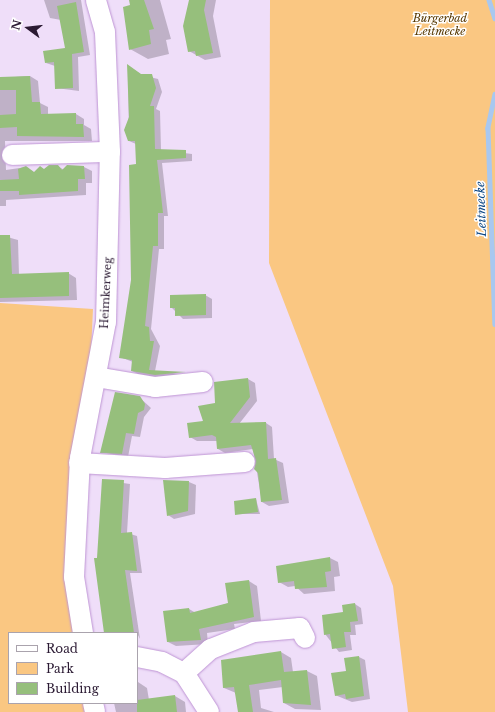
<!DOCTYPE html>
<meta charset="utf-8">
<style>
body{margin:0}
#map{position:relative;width:495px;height:712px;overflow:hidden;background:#efdef9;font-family:"Libre Baskerville",serif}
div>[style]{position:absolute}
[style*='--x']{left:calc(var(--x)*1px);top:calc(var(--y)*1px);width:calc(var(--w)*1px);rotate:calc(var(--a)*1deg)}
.green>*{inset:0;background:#fac782}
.shadow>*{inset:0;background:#0003}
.stream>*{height:4.5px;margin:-2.25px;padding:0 2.25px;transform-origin:2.25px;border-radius:2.25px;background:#a8c8f0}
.building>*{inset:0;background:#96bf7c}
.roads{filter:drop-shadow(0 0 1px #be94d4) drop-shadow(0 0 1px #be94d4)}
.minor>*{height:20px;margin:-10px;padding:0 10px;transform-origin:10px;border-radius:10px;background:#fff}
span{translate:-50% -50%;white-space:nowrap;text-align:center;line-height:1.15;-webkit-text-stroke:3px #fff;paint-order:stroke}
.park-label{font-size:11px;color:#573800;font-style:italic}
.street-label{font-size:11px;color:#2b1a33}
.water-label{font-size:12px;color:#0e4885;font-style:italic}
.legend{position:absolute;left:8px;top:632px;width:130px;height:72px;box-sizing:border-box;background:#fff;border:1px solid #aaa3ad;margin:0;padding:5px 7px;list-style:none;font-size:12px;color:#2b1a33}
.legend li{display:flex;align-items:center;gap:8px;height:20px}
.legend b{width:20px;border:1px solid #aaa3ad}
.north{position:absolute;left:8px;top:8px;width:40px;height:40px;-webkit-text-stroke:3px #fff;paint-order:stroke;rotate:285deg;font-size:11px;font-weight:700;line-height:16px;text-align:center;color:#2b1a33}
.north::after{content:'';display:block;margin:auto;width:14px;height:18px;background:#2b1a33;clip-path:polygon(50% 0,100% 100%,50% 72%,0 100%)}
</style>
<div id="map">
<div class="green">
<div style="clip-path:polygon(270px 0,495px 0,495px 712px,408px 712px,393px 586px,269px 263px)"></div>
<div style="clip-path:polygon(0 303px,93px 309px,88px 416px,84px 438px,83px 633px,9px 633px,9px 703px,93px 703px,95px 712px,0 712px)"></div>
</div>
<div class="shadow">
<div style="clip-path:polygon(44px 0,81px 0,90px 55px,78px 57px,79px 91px,56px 88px,55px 66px,46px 63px,66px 49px,61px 20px,50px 18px)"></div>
<div style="clip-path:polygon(130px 0,160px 0,171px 39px,166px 40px,169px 54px,148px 59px,130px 49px)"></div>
<div style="clip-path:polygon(190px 0,216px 0,213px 16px,221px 57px,205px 60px,189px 51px)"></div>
<div style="clip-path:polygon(128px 66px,142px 75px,158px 79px,162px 92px,156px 109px,160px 111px,161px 150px,192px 154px,192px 161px,162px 163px,168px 216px,164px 216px,164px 249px,159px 249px,151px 329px,160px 346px,155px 371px,190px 375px,162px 378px,138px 374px,132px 371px,133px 362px,120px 357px,132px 280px,137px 165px,136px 144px,129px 141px)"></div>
<div style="clip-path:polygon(30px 76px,38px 81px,40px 103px,48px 107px,48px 115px,76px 114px,84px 119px,84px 125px,91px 129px,92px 141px,5px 141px,6px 170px,26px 167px,35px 173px,58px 166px,64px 170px,84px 167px,92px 171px,92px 183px,86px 183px,86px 195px,6px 200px,6px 206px,0 206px,0 78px)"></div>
<div style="clip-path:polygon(0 235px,18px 240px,19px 275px,68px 273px,76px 278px,77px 300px,0 302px)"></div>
<div style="clip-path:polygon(205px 295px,212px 299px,212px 318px,183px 319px,171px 307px)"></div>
<div style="clip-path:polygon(248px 379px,255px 383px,257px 401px,239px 424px,266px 423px,272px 427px,274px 459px,283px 463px,289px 503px,269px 506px,262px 502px,253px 449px,225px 453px,218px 449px,217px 441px,197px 441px,190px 437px,216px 404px)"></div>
<div style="clip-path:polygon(139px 397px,151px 408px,144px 417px,140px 437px,132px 436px,128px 457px,101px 452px)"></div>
<div style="clip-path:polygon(103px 480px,130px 484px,127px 533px,137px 536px,142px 573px,130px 573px,140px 639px,137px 633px,105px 633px,98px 559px)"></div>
<div style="clip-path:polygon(189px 482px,196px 485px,195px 514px,174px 519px,168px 515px)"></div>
<div style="clip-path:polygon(256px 499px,260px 514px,236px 514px)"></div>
<div style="clip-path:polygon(330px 558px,338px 562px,340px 576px,334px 577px,335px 591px,304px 594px,295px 586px,288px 587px,279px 582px)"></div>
<div style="clip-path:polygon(249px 581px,257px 586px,261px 621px,234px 624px,235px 629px,207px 633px,208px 644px,176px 646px,168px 642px,189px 609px,196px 613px,229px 603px)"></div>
<div style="clip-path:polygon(355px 604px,361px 608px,363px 624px,355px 625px,356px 635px,350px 635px,352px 650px,339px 652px,325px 634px)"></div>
<div style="clip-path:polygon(281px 652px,291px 658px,293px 672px,307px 671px,317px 676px,321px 710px,295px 709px,284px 703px,283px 687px,259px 690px,261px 708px,274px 712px,239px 712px,236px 693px,224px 688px,222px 661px)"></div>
<div style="clip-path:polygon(359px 657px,365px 660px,370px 699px,352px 702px,335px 695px)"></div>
<div style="clip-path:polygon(138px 682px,147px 688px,149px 700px,175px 696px,185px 702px,186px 712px,116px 712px,114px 703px,137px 703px)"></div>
</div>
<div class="stream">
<div style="--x:489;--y:0;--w:19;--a:72"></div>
<div style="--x:495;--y:94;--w:35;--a:102"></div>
<div style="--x:488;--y:128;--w:196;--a:88"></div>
</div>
<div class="building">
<div style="clip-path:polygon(129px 0,144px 0,154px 29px,149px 30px,151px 44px,129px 50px,123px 7px,130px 5px)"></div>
<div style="clip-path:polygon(189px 0,206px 0,204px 10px,213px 53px,196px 56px,195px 51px,188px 52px,183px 26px)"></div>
<div style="clip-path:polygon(76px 2px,84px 52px,72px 54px,73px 88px,55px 89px,54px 62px,45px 63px,43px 51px,65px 48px,57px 6px)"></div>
<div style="clip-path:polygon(127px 64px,141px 74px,152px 74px,156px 88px,150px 106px,154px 106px,155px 149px,186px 150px,186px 158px,157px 160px,163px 213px,158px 213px,158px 246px,153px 246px,145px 326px,149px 327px,150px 341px,154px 341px,149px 370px,186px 372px,155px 375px,131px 371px,132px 360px,119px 358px,131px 280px,129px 165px,136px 164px,135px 141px,128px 141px,124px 130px,129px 117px)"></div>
<div style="clip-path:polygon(30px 76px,32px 102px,40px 102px,41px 114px,76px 113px,76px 124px,83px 124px,84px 137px,17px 136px,17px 127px,0 128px,0 115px,16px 114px,16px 90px,0 90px,0 77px)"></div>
<div style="clip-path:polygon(49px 165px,58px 165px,62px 170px,67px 165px,84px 166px,85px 179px,78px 179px,78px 191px,19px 195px,19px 191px,0 191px,0 180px,19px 179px,18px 169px,26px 166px,34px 172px,40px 166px,44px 169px)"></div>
<div style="clip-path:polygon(0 235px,10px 235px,12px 274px,69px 272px,69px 296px,0 298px)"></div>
<div style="clip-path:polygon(206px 294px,206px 315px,175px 316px,175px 308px,170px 308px,170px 295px)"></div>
<div style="clip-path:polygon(248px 378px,250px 397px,230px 423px,266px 422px,268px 459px,276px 458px,282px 500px,261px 502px,258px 473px,254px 469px,256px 461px,251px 445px,217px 449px,216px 437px,212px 435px,189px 438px,187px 423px,203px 421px,198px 406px,215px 403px,214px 382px)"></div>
<div style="clip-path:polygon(115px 392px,140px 396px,145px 404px,144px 410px,138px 413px,134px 434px,126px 433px,122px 454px,100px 453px)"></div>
<div style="clip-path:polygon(102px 479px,124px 480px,121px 533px,132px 532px,137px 571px,125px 570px,134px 633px,104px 633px,94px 558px,97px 558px)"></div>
<div style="clip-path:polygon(163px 480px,189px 481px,188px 511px,167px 516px)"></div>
<div style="clip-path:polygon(256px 498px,258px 512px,235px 515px,234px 501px)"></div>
<div style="clip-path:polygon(330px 557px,331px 571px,325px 572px,327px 587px,295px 589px,294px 581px,278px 583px,276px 566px)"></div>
<div style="clip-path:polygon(249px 580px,254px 617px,199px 629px,201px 640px,167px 642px,163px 611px,189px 608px,190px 613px,228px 603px,225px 583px)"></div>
<div style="clip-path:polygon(355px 603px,358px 621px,350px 622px,351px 632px,344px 632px,346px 647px,332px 649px,330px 634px,324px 635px,322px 615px,343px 612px,342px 605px)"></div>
<div style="clip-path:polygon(281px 651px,284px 672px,307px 670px,311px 705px,283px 703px,281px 680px,249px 685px,253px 712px,238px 712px,234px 687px,223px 688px,221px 660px)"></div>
<div style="clip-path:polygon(359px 656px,364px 696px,346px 699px,345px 694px,335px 696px,331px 673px,346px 671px,344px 658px)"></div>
<div style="clip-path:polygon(175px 695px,177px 712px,137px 712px,137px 700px)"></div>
</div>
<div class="roads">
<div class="minor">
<div style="--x:12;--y:155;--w:98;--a:-1.8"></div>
<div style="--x:96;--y:377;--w:60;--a:9.6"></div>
<div style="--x:155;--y:387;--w:48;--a:-5.9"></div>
<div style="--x:79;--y:463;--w:86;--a:3.3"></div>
<div style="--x:165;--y:468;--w:80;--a:-4.3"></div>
<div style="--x:83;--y:633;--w:57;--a:-99.1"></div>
<div style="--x:74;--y:577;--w:119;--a:-87.1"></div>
<div style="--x:80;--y:458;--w:138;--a:-79.2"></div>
<div style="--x:106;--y:322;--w:170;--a:-88.7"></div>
<div style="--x:110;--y:152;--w:120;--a:-92.4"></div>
<div style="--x:105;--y:32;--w:33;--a:-106"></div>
<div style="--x:137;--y:657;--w:25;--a:11"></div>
<div style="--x:162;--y:662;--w:25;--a:27"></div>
<div style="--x:184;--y:673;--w:46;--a:57.3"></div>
<div style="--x:184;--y:673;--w:36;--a:-42"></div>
<div style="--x:211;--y:649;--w:46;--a:-21.6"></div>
<div style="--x:254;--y:632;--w:46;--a:-5"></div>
<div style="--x:300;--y:628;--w:11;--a:63"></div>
<div style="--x:93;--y:703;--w:9;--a:77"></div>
</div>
</div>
<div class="park-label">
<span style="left:440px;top:25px">Bürgerbad<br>Leitmecke</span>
</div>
<div class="street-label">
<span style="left:106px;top:293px;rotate:-87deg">Heimkerweg</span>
</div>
<div class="water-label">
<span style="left:481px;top:209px;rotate:-92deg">Leitmecke</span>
</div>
<ul class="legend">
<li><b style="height:5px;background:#fff"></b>Road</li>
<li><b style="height:11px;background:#fac782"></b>Park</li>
<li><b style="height:11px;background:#96bf7c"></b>Building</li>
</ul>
<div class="north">N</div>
</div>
